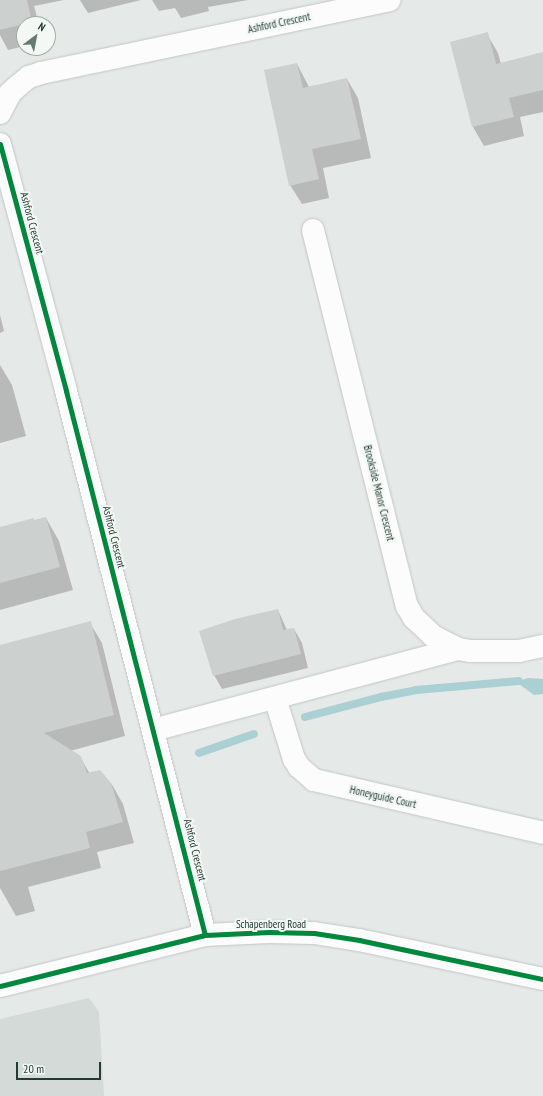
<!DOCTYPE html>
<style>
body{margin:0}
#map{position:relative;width:543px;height:1096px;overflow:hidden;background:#e5e9e7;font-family:"PT Sans Narrow",sans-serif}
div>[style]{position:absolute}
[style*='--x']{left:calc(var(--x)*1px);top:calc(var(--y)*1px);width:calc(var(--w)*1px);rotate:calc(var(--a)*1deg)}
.built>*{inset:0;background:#d3dad7}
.water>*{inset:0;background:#aad0d3}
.shadow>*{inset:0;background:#0003}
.stream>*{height:8px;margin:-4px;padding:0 4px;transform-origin:4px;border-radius:4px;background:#aad0d3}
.building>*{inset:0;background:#ccd1cf}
.roads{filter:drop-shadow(0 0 1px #c2c6c4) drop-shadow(0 0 1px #c2c6c4)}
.minor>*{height:22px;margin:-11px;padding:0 11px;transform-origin:11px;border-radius:11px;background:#fbfcfb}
.tertiary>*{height:22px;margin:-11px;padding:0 11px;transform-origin:11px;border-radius:11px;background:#fbfcfb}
.cycleway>*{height:5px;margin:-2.5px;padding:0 2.5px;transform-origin:2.5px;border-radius:2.5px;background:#00873e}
span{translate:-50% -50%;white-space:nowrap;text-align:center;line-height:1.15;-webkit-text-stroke:4px #f3f8f5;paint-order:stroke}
.street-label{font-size:11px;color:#243b34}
.north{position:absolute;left:16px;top:16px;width:40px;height:40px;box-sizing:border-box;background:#f3f8f5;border:1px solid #a0aca8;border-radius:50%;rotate:32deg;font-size:11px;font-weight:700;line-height:16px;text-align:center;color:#243b34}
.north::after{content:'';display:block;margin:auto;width:14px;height:18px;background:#687873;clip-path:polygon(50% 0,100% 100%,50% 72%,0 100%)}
.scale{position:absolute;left:16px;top:1062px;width:85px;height:18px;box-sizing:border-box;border:2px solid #243b34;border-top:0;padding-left:5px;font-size:12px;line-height:14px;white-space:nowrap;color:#243b34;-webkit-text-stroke:3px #f3f8f5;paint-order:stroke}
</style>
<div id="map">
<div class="built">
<div style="clip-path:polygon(89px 998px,99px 1012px,104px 1096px,0 1096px,0 1019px)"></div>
</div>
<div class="water">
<div style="clip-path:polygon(528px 678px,543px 679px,543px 694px,534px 695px,519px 684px,519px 681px)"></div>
</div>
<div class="shadow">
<div style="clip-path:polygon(0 0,64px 0,34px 6px,39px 24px,24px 24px,24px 46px,8px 50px,0 35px)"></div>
<div style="clip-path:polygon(80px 0,141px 0,88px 13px)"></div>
<div style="clip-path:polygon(152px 0,248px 0,208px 7px,209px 11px,181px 18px,175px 8px,159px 11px)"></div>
<div style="clip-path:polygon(487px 34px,498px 53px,501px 64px,543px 53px,543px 112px,520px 117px,524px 136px,484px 146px,473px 127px)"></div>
<div style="clip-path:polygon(297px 64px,309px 87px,347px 79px,358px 98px,371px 158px,323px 168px,329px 198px,302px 204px,290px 185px)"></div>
<div style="clip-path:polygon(0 315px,4px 331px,0 333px)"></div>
<div style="clip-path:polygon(0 365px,12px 385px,26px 436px,0 443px)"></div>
<div style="clip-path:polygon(46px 518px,59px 541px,73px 590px,0 610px,0 528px)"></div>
<div style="clip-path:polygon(278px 610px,287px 630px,294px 629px,302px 643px,308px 668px,222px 689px,214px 675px)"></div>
<div style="clip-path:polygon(90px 623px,102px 643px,125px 736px,70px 751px,80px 757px,90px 774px,111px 783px,123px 804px,134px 843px,97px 852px,101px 868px,28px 887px,35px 911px,16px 916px,0 888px,0 646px)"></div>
</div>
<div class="stream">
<div style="--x:305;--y:717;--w:79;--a:-14.7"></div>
<div style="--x:381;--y:697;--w:36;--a:-11"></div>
<div style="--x:416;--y:690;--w:103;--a:-5"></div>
<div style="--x:199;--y:753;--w:58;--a:-19.1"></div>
</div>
<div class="building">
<div style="clip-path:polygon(0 0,27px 0,32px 22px,0 30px)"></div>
<div style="clip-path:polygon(488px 32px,496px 64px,543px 52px,543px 90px,509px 98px,514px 117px,472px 127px,450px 42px)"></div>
<div style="clip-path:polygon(297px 63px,303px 88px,347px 78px,361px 139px,312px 149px,319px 179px,289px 186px,264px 70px)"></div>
<div style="clip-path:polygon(46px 517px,60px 567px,0 583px,0 527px,34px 518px,34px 520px)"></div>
<div style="clip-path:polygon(278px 609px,283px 630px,294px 628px,301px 654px,213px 676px,199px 631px,235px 619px)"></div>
<div style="clip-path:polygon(91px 621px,114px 715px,44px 733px,81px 756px,87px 773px,100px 770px,111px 783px,123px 822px,86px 832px,90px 848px,0 871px,0 645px)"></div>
</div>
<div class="roads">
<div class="minor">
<div style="--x:0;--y:113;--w:22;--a:-63"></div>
<div style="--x:10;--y:93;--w:12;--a:-42"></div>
<div style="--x:19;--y:85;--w:13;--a:-39"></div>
<div style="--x:29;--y:77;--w:13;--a:-18"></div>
<div style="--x:41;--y:73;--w:356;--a:-11.8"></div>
<div style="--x:0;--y:144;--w:256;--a:75"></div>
<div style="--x:66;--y:391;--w:561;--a:75.67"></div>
<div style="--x:313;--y:230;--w:388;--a:76"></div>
<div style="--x:407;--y:606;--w:14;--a:60"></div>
<div style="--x:414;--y:618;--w:26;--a:43"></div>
<div style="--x:433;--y:636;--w:28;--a:27"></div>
<div style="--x:458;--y:649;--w:12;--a:9"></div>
<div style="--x:470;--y:651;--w:49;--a:0"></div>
<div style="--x:519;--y:651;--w:25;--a:-12"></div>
<div style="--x:275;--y:698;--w:64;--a:72.7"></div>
<div style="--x:294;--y:759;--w:9;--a:58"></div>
<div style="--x:299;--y:767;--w:20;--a:41"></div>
<div style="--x:314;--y:780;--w:235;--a:13"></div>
<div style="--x:153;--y:730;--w:316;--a:-14.9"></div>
</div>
<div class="tertiary">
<div style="--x:0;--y:986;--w:211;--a:-14"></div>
<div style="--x:205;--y:935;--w:64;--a:-2.7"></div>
<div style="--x:269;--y:932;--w:45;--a:1.3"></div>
<div style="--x:314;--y:933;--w:46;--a:8.8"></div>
<div style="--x:359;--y:940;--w:188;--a:12"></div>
</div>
</div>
<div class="cycleway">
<div style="--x:0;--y:144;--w:256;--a:75"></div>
<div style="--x:66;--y:391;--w:561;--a:75.67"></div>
<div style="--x:0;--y:986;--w:211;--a:-14"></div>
<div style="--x:205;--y:935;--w:64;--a:-2.7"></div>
<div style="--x:269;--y:932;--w:45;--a:1.3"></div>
<div style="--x:314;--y:933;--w:46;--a:8.8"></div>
<div style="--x:359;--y:940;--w:188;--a:12"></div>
</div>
<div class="street-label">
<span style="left:279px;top:23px;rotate:-12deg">Ashford Crescent</span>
<span style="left:32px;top:223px;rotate:75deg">Ashford Crescent</span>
<span style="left:379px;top:493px;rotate:76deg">Brookside Manor Crescent</span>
<span style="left:114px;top:537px;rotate:76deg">Ashford Crescent</span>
<span style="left:383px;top:797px;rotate:13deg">Honeyguide Court</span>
<span style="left:195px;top:850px;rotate:76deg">Ashford Crescent</span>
<span style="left:271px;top:924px">Schapenberg Road</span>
</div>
<div class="north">N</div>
<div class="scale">20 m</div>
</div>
